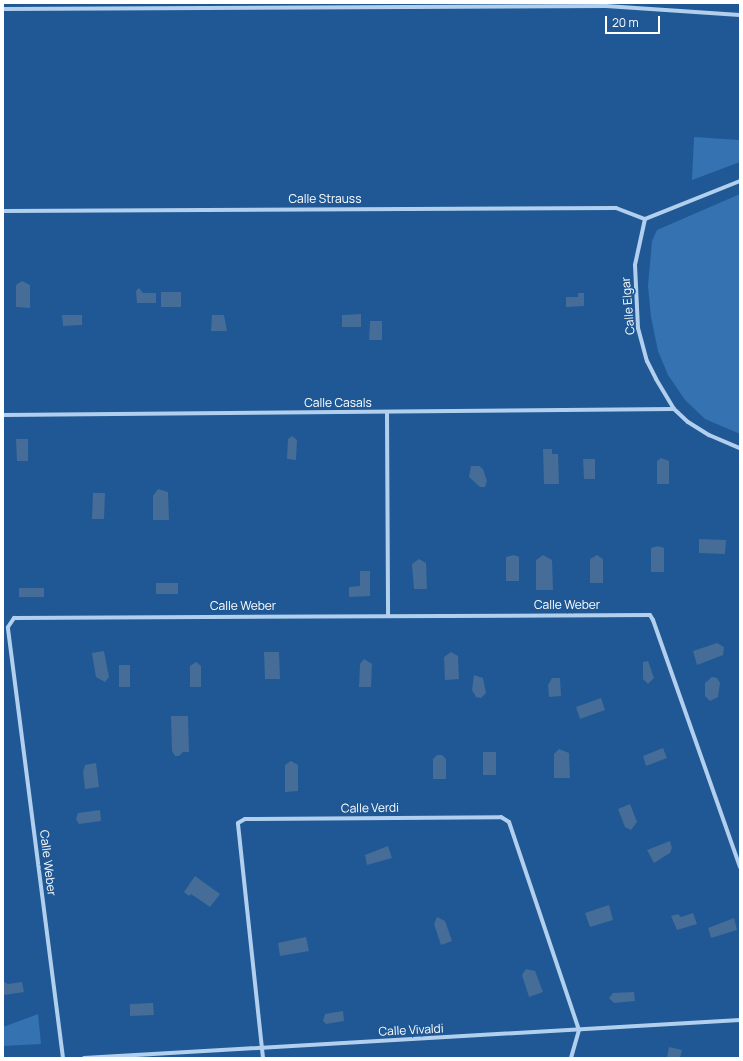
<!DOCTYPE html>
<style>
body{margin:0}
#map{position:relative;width:743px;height:1061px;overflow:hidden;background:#1f5894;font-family:Manrope,sans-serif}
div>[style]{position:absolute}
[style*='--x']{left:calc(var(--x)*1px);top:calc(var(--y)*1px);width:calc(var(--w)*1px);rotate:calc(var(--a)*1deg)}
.green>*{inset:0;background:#3472b1}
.water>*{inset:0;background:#456d97}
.street>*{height:4px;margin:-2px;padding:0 2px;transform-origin:2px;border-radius:2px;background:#b2d0ee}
span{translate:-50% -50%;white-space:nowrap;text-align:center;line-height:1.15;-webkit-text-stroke:3.5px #1f5894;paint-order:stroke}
.street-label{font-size:12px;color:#fff}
.frame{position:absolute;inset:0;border:4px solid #fff;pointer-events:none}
.scale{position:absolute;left:605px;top:16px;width:55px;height:18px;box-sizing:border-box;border:2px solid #fff;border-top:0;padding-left:5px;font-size:12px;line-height:14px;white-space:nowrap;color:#fff;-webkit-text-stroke:3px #1f5894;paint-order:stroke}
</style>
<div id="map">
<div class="green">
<div style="clip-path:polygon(694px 137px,740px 140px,740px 162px,692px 180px)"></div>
<div style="clip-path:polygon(740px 194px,740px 434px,705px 419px,685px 400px,668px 375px,658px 351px,651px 317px,648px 286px,652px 241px,657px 230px)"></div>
<div style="clip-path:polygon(38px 1014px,41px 1044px,3px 1046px,3px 1027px)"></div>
</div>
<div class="water">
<div style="clip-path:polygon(22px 281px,30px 285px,30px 308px,16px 307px,16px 285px)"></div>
<div style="clip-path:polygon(139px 288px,143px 293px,156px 293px,156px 303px,137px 303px,136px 291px)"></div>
<div style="clip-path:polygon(161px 292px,181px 292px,181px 307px,161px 307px)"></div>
<div style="clip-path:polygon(578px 293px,584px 293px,584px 306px,566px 307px,566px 297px,578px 297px)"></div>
<div style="clip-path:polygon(361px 314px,361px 327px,342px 327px,342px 315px)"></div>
<div style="clip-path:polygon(62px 315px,82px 315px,82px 325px,63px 326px)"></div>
<div style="clip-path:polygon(212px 315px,224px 315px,227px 331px,211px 331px)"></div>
<div style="clip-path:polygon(370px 321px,382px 321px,382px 340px,369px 340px)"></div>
<div style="clip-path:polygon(292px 436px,297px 440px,296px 460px,287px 459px,288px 439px)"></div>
<div style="clip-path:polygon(16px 439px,28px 439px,28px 461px,17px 461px)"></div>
<div style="clip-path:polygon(543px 449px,552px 449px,552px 454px,558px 454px,559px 484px,544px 484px)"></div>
<div style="clip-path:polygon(661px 458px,669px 461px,669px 484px,657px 484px,657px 461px)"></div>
<div style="clip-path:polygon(583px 459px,595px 459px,595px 479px,584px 479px)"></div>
<div style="clip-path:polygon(471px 466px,479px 466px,483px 469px,487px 481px,485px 487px,480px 487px,469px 477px)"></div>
<div style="clip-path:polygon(158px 489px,168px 492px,169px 520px,153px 520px,153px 496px)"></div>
<div style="clip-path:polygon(93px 493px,105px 493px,104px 519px,92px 519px)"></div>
<div style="clip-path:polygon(699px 539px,726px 540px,725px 554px,699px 553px)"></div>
<div style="clip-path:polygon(658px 546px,664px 548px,664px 572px,651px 572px,651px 548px)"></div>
<div style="clip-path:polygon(514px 555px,519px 557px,519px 581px,506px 581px,506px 557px)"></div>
<div style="clip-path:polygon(543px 555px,552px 560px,553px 590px,536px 590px,536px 560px)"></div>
<div style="clip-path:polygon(597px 555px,603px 559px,603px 583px,590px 583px,590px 559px)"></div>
<div style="clip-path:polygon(419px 559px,426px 563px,427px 589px,414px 589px,412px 564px)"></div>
<div style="clip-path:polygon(360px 571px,370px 571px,370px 596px,349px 597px,349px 587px,360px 586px)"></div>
<div style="clip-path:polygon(156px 583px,178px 583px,178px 594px,156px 594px)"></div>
<div style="clip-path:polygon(19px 588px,44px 588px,44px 597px,19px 597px)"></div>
<div style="clip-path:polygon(717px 643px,724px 647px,723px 655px,697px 665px,693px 651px)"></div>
<div style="clip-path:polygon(104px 651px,109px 677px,105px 682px,96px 677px,92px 653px)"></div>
<div style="clip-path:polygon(264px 652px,279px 652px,280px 679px,265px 679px)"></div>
<div style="clip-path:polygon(451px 652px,458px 656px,459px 679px,445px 680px,444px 657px)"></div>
<div style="clip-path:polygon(364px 659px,372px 664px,371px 687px,359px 687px,360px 664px)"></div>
<div style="clip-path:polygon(648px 661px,654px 678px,648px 684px,643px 679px,643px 662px)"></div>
<div style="clip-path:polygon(196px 662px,201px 666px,201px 687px,190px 687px,190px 666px)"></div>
<div style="clip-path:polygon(119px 665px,130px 665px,130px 687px,119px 687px)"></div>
<div style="clip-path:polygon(474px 675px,483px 678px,486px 693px,481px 698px,476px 697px,472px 690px)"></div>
<div style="clip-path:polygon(712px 677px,717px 678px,720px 683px,718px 697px,710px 701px,705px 696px,705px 683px)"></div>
<div style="clip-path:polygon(552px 678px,560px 678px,561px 696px,549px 697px,548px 685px)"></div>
<div style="clip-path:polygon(601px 698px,605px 710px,580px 719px,576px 707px)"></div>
<div style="clip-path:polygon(171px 716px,188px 716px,189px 752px,183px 752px,179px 756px,175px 756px,172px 751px)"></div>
<div style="clip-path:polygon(663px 748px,667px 758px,646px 766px,643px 756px)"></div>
<div style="clip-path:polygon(559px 749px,569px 753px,570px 778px,554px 778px,554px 754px)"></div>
<div style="clip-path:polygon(483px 752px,496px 752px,496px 775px,483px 775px)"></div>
<div style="clip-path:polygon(437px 755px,442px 755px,446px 759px,446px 779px,433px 779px,433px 759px)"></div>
<div style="clip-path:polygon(291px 761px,298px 765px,298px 791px,285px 792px,285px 765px)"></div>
<div style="clip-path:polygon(96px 763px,99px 787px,85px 789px,83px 772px,85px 765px)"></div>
<div style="clip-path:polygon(630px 804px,637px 822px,631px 830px,625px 827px,618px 809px)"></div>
<div style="clip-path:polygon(100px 810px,101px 821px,79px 824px,76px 819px,78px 813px)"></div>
<div style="clip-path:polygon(670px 841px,672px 848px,670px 853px,654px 863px,647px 850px)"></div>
<div style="clip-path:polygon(388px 846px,392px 858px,367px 865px,365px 855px)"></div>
<div style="clip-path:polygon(195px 876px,220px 894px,210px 907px,191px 894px,189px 896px,184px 892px)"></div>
<div style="clip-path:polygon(609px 905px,613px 920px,590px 927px,585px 913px)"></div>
<div style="clip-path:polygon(693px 913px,697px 924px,677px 930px,671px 916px,678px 914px,681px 917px)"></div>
<div style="clip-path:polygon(437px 917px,445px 921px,452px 941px,441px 945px,434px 924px)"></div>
<div style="clip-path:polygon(734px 918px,737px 930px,711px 938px,708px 928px)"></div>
<div style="clip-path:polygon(306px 937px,309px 951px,280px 956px,278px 943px)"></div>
<div style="clip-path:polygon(526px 969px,535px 971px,543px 992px,529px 997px,522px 975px)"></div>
<div style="clip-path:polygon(22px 982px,24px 992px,4px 995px,4px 982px,8px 984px)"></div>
<div style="clip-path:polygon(634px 992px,635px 1001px,614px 1003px,609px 998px,613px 993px)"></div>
<div style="clip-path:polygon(153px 1003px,154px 1015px,130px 1016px,130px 1004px)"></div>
<div style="clip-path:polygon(343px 1011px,344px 1021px,326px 1024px,323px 1021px,325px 1014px)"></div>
<div style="clip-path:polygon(669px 1047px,682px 1050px,680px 1058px,667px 1058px)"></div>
</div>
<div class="street">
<div style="--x:3;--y:9;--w:603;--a:-0.29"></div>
<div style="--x:606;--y:6;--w:134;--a:3.8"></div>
<div style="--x:740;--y:181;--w:102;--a:158.2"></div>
<div style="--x:645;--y:219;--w:47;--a:102.3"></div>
<div style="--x:635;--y:265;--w:63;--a:87.3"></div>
<div style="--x:638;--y:328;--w:34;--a:75"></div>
<div style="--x:647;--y:361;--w:20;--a:63"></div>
<div style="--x:656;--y:379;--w:35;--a:59"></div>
<div style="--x:674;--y:409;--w:19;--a:43"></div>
<div style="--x:688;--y:422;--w:25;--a:32"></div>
<div style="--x:709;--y:435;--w:34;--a:23"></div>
<div style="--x:3;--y:211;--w:613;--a:-0.28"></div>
<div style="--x:616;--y:208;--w:31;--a:21"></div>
<div style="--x:387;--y:413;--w:203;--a:89.7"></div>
<div style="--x:3;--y:415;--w:671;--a:-0.51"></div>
<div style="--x:63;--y:1058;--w:434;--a:-97.3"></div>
<div style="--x:8;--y:627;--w:11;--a:-56"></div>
<div style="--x:14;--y:618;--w:636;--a:-0.27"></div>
<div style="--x:650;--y:615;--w:6;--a:59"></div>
<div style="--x:653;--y:620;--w:262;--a:70.6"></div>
<div style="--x:84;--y:1058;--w:657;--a:-3.32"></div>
<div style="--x:263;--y:1058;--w:236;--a:-96.1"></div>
<div style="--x:238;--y:823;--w:8;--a:-30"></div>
<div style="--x:245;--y:819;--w:256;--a:-0.4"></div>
<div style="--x:501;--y:817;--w:9;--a:32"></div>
<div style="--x:509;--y:822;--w:219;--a:71.4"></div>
<div style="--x:579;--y:1030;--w:29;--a:106"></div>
</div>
<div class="street-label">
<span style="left:325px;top:199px">Calle Strauss</span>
<span style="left:628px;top:306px;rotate:-95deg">Calle Elgar</span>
<span style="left:338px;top:403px">Calle Casals</span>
<span style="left:567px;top:605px">Calle Weber</span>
<span style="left:243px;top:606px">Calle Weber</span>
<span style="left:370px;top:808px;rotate:-1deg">Calle Verdi</span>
<span style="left:48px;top:863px;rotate:83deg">Calle Weber</span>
<span style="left:411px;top:1030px;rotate:-3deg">Calle Vivaldi</span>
</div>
<div class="frame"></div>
<div class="scale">20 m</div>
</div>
